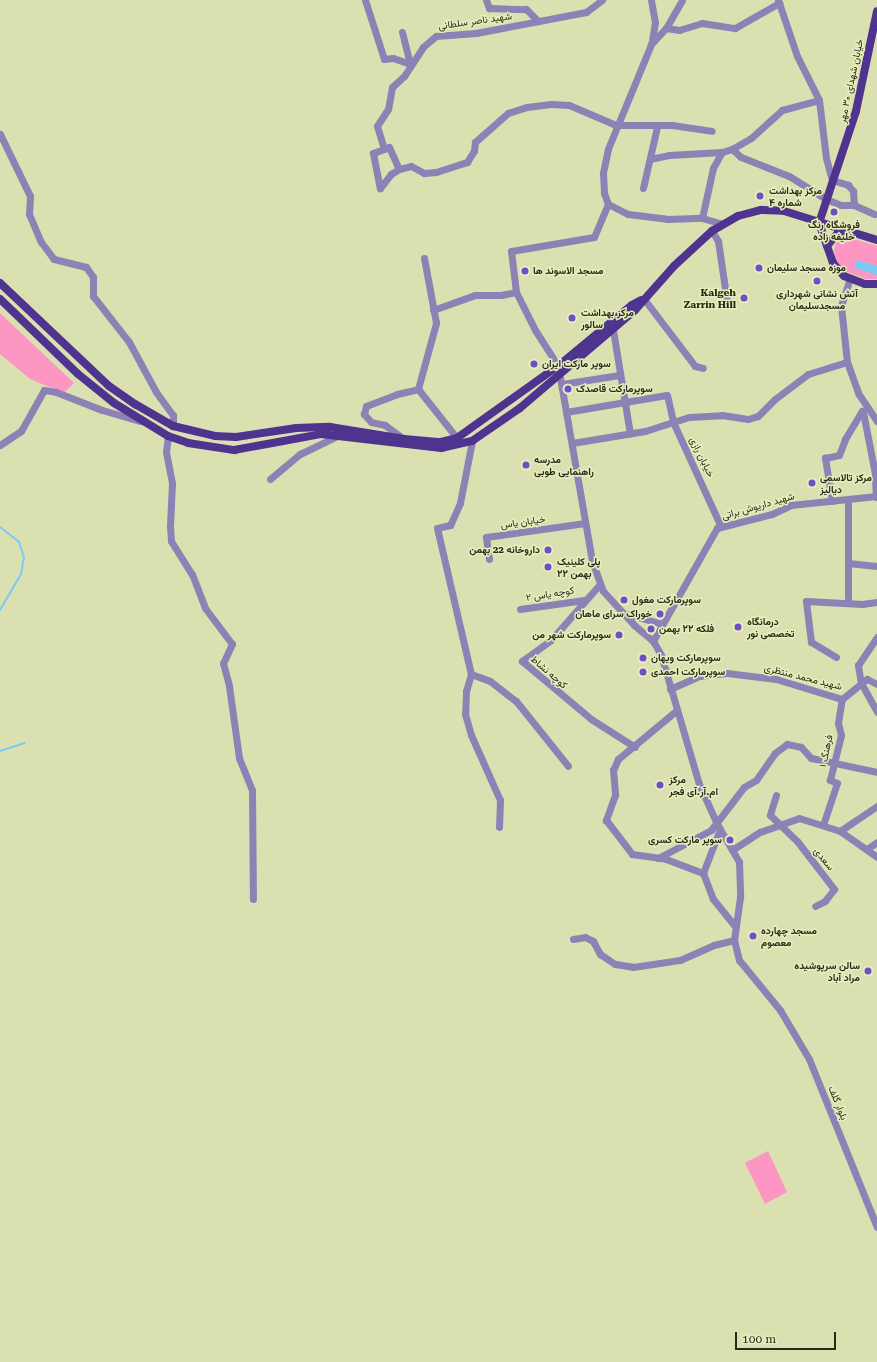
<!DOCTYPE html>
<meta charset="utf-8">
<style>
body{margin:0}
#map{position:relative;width:877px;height:1362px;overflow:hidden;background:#dae0b0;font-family:"Roboto Serif",Vazirmatn,serif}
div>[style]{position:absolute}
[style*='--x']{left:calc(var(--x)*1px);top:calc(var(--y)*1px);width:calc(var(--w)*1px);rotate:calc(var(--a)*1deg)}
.green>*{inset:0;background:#fd96c3}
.water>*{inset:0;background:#79cbf6}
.stream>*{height:2px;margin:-1px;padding:0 1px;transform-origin:1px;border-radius:1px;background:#79cbf6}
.minor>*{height:7px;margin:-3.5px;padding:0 3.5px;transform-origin:3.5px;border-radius:3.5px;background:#8c82b5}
.major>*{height:8px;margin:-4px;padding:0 4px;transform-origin:4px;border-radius:4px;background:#4f348f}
.dots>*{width:11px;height:11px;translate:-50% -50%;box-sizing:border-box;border:2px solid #e7edbd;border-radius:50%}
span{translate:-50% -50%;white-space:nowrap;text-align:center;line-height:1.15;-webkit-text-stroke:3px #e7edbd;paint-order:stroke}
.street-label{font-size:10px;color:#292b18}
.poi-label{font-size:10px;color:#292b18;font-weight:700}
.left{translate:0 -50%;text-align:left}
.right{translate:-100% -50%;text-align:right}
.scale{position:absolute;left:735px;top:1332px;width:101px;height:18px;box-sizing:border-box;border:2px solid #292b18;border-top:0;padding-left:5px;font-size:12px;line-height:14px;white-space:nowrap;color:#292b18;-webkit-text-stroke:3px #e7edbd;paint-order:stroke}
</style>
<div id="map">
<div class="green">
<div style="clip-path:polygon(848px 237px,877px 246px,877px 279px,866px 279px,847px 272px,836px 262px,834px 250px,836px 243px)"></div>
<div style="clip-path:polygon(0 313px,74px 383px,64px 393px,30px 379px,0 354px)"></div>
<div style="clip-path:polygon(768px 1151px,787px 1192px,765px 1204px,745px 1163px)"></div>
</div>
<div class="water">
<div style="clip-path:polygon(857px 260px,877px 266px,877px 275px,854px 268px)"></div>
</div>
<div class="stream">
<div style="--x:0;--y:527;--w:24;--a:38"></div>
<div style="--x:19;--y:542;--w:16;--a:72"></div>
<div style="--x:24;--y:557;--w:17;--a:100"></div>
<div style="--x:21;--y:574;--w:42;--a:120.3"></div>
<div style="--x:0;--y:751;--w:26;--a:-18"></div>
</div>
<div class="minor">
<div style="--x:365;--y:0;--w:62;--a:72.1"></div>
<div style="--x:384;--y:59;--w:9;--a:-6"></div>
<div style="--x:393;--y:58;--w:18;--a:19"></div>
<div style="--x:410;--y:64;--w:33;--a:-104"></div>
<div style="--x:486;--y:0;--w:9;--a:69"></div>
<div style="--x:489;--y:8;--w:37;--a:2"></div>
<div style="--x:526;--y:9;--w:17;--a:45"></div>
<div style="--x:602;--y:0;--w:20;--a:143"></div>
<div style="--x:586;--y:12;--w:112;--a:169.2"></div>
<div style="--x:476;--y:33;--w:40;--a:175.7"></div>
<div style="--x:436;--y:36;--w:17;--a:140"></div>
<div style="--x:423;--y:47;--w:35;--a:123"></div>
<div style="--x:404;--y:76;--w:16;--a:137"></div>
<div style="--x:392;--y:87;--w:22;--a:100"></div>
<div style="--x:388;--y:109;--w:20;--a:123"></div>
<div style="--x:377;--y:126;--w:24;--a:73"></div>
<div style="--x:384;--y:149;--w:5;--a:-22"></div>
<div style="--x:389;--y:147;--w:24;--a:66"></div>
<div style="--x:399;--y:169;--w:12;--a:-14"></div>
<div style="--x:411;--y:166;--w:15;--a:28"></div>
<div style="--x:424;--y:173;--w:12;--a:-5"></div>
<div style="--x:436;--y:172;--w:33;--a:-18"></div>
<div style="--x:467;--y:162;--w:13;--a:-58"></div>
<div style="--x:474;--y:151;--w:9;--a:-84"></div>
<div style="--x:475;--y:142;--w:44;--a:-41.3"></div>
<div style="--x:508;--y:113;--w:20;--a:-18"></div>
<div style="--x:527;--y:107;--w:24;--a:-7"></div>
<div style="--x:551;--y:104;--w:18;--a:3"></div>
<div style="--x:569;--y:105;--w:51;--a:23.1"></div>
<div style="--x:616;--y:125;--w:56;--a:0"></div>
<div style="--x:672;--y:125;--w:40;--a:8.5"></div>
<div style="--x:651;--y:0;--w:22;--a:80"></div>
<div style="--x:655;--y:22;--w:20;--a:99"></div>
<div style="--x:652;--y:42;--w:116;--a:112.4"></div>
<div style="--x:608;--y:149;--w:25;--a:102"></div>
<div style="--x:603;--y:173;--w:20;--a:87"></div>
<div style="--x:604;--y:193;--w:12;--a:70"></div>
<div style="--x:608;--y:204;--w:22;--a:27"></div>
<div style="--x:628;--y:214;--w:39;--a:7"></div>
<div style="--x:667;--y:219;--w:35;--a:-2"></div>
<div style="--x:702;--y:218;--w:22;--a:16"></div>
<div style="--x:778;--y:0;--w:59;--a:71.3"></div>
<div style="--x:797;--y:56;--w:49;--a:63.4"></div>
<div style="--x:819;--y:100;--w:58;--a:83.1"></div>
<div style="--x:826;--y:158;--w:23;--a:75"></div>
<div style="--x:832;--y:180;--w:17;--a:17"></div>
<div style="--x:848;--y:185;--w:8;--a:50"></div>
<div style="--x:853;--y:191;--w:14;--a:86"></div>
<div style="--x:854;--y:205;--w:22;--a:24"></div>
<div style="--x:666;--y:28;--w:13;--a:9"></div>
<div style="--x:679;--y:30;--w:24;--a:-17"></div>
<div style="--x:702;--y:23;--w:33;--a:9"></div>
<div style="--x:735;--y:28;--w:51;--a:-29.6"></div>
<div style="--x:651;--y:44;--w:22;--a:-47"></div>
<div style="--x:666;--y:28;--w:32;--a:-60"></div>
<div style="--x:0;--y:134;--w:69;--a:64.2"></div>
<div style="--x:30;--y:196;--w:18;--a:93"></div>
<div style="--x:29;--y:214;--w:30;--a:67"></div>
<div style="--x:41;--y:242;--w:21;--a:53"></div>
<div style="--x:54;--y:259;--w:33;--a:14"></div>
<div style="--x:86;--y:267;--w:12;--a:55"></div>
<div style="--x:93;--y:277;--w:19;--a:90"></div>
<div style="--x:93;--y:296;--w:58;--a:52"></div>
<div style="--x:129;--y:342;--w:57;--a:61.6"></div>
<div style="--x:156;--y:392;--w:29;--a:54"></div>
<div style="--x:173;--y:415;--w:11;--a:90"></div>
<div style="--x:384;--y:149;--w:12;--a:160"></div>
<div style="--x:373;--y:153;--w:36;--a:79"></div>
<div style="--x:380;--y:188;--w:18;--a:-52"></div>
<div style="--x:391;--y:174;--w:9;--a:-32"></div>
<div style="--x:732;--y:149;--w:22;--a:-30"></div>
<div style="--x:751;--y:138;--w:42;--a:-42.1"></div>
<div style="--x:782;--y:110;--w:38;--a:-15"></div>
<div style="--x:650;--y:159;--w:19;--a:-12"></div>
<div style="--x:669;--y:155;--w:53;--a:-3.2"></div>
<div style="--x:722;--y:152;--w:10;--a:-17"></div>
<div style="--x:732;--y:149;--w:12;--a:42"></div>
<div style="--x:741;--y:157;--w:52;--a:21.6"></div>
<div style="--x:789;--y:176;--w:44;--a:31.9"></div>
<div style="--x:826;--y:199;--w:16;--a:22"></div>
<div style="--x:841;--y:205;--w:13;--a:0"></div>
<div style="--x:643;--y:188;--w:63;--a:-77.1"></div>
<div style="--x:608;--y:204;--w:36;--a:113"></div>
<div style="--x:594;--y:237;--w:84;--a:170.4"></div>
<div style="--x:511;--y:251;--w:41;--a:83"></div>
<div style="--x:516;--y:292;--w:42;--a:63.4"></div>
<div style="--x:535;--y:330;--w:43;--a:57.4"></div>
<div style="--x:558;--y:366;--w:198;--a:80.1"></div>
<div style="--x:592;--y:561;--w:32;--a:70"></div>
<div style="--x:603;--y:591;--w:46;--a:47.6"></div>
<div style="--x:634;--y:625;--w:25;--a:40"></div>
<div style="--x:653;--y:641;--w:16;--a:60"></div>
<div style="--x:661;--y:655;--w:134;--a:73.6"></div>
<div style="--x:699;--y:784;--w:44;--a:65.8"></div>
<div style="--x:717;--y:824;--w:44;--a:59.9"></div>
<div style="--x:739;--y:862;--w:35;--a:88"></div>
<div style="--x:740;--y:897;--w:43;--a:97.9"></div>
<div style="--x:734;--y:940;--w:21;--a:76"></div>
<div style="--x:739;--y:960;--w:65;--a:50.6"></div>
<div style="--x:780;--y:1010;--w:57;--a:59.4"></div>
<div style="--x:809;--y:1059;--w:181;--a:68"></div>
<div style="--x:702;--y:218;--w:51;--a:-77.6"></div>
<div style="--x:713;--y:168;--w:18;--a:-61"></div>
<div style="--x:712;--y:231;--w:12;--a:59"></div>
<div style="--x:718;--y:241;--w:62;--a:81.6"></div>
<div style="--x:424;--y:258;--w:66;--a:79.5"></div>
<div style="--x:436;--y:323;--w:68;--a:105.3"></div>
<div style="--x:418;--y:389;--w:63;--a:51.5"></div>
<div style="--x:850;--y:278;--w:29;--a:108"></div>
<div style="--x:841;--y:306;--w:56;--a:83.9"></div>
<div style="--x:847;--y:362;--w:33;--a:70"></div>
<div style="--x:858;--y:393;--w:34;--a:56"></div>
<div style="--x:644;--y:299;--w:84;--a:52.7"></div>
<div style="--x:695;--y:366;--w:8;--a:14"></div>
<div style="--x:433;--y:310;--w:45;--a:-19.7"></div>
<div style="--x:475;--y:295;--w:26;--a:0"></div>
<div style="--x:501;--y:295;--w:15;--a:-11"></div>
<div style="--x:613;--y:330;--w:105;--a:80.7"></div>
<div style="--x:562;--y:384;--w:58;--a:-9"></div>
<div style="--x:566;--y:412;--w:102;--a:-9.6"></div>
<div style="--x:667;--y:395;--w:28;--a:77"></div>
<div style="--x:673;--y:422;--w:115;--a:65.4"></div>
<div style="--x:863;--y:412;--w:63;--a:79"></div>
<div style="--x:875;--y:474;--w:23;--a:88"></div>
<div style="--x:168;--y:436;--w:16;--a:97"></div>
<div style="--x:166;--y:452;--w:32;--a:79"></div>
<div style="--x:172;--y:483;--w:43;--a:92.7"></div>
<div style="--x:170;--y:526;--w:15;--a:86"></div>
<div style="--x:171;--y:541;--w:39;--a:58"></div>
<div style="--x:192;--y:574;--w:36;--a:69"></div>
<div style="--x:205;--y:608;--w:45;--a:53.1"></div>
<div style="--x:232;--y:644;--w:21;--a:115"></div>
<div style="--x:223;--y:663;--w:24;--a:75"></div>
<div style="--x:229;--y:686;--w:73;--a:82.1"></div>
<div style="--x:239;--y:758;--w:35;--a:68"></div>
<div style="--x:252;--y:790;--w:109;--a:89.5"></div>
<div style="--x:404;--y:439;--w:24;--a:-144"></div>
<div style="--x:385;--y:425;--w:14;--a:-168"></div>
<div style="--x:371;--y:422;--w:11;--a:-131"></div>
<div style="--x:364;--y:414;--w:8;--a:-76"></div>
<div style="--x:366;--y:406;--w:33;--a:-21"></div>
<div style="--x:397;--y:394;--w:22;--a:-13"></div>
<div style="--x:472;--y:441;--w:63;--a:101"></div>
<div style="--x:460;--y:503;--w:24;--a:114"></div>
<div style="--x:450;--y:525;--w:13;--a:167"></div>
<div style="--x:437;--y:528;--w:150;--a:76.9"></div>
<div style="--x:471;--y:674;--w:18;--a:106"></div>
<div style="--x:466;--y:691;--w:23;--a:92"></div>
<div style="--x:465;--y:714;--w:22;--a:74"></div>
<div style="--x:471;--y:735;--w:71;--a:66"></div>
<div style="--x:500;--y:800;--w:27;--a:92"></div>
<div style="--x:572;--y:443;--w:74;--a:-9.3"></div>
<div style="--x:645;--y:431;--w:46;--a:-17.7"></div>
<div style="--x:689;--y:417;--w:33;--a:-3"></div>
<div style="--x:722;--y:415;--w:26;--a:9"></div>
<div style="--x:748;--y:419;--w:10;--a:-17"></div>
<div style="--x:758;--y:416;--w:24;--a:-45"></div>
<div style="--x:775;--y:399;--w:41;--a:-37.1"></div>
<div style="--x:808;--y:374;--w:41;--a:-17.1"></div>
<div style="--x:0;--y:445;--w:25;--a:-34"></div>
<div style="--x:21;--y:431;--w:47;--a:-60.7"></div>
<div style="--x:44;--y:390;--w:12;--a:9"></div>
<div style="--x:56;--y:392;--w:49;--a:21.4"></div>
<div style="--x:102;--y:410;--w:40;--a:16"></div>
<div style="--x:270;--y:479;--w:39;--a:-40"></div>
<div style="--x:300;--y:454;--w:41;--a:-25.9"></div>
<div style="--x:832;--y:501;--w:44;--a:-99.2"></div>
<div style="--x:825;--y:458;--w:14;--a:-12"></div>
<div style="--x:839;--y:455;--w:17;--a:-69"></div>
<div style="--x:845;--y:439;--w:33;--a:-59"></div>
<div style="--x:848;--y:501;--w:102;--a:90"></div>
<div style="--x:489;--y:559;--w:22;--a:-98"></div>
<div style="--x:486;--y:537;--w:100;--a:-8"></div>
<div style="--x:848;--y:563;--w:29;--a:6"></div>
<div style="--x:600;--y:584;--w:74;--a:131.2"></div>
<div style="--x:551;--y:640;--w:36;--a:144"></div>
<div style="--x:522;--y:661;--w:90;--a:40"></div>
<div style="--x:591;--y:719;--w:52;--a:32.5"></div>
<div style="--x:520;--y:609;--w:65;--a:-8"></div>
<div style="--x:623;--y:613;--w:41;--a:15.4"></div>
<div style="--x:877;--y:637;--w:34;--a:124"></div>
<div style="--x:858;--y:665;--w:18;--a:81"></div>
<div style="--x:861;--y:683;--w:33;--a:61"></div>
<div style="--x:653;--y:641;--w:130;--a:-60.5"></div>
<div style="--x:717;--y:528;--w:57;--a:-14.3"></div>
<div style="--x:772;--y:514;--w:21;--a:-25"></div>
<div style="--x:791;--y:505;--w:86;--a:-6"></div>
<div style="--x:836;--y:657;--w:29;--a:-149"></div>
<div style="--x:811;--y:642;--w:41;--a:-97"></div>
<div style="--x:806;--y:601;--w:56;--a:3.1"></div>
<div style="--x:862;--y:604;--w:15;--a:-8"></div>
<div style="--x:471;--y:674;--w:20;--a:20"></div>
<div style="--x:490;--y:681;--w:33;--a:38"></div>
<div style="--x:516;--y:701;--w:83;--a:51.3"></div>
<div style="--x:670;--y:689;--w:32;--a:-24"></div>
<div style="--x:699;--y:676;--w:28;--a:-6"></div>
<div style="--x:727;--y:673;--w:49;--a:7"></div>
<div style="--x:776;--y:679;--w:69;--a:16.9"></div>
<div style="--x:842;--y:699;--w:32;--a:-39"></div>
<div style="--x:867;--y:679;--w:11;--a:27"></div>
<div style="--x:677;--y:710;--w:77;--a:140.3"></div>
<div style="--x:618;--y:759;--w:12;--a:114"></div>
<div style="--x:613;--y:770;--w:25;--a:85"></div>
<div style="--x:615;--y:795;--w:27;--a:110"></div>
<div style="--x:606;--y:820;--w:43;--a:52.6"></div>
<div style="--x:632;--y:854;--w:34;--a:8"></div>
<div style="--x:666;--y:859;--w:40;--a:21"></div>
<div style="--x:776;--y:795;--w:21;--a:107"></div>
<div style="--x:770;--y:815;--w:37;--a:44"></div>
<div style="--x:797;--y:841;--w:61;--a:52.4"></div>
<div style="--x:834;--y:889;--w:15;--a:127"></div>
<div style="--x:825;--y:901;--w:11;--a:153"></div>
<div style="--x:823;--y:825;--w:44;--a:-71.6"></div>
<div style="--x:837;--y:783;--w:8;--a:-157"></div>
<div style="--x:830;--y:780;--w:46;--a:-76.3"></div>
<div style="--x:841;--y:735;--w:12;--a:-104"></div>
<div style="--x:838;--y:723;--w:24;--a:-81"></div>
<div style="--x:720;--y:829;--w:47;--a:111.1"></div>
<div style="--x:703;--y:873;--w:28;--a:69"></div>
<div style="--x:713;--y:899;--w:36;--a:51"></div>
<div style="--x:840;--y:831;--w:45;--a:-34"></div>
<div style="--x:867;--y:849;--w:12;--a:-35"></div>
<div style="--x:732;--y:850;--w:33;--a:-33"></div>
<div style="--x:760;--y:832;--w:41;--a:-19.7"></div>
<div style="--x:799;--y:818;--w:43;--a:17.6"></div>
<div style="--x:840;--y:831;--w:45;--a:35.1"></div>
<div style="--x:658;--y:858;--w:60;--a:-27.8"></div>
<div style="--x:711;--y:830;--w:54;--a:-52.5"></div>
<div style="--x:744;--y:787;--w:14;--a:-30"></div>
<div style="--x:756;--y:780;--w:33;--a:-55"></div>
<div style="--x:775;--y:753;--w:15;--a:-37"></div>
<div style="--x:787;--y:744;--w:14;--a:12"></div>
<div style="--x:801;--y:747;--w:15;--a:48"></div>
<div style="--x:811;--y:758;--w:67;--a:12"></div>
<div style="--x:573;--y:939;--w:12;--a:-9"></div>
<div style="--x:585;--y:937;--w:9;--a:27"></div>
<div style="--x:593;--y:941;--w:15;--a:62"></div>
<div style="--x:600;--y:954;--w:18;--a:34"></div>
<div style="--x:615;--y:964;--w:18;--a:9"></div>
<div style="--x:633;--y:967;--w:48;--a:-8.5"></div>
<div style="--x:680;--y:960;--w:37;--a:-24"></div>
<div style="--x:714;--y:945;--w:21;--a:-14"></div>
</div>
<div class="major">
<div style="--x:819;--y:223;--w:118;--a:-71.7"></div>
<div style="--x:856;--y:111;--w:102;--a:-78.1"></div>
<div style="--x:819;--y:223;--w:42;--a:70.7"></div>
<div style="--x:833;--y:263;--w:17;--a:50"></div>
<div style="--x:844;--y:276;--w:22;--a:21"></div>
<div style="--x:865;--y:284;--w:12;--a:0"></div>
<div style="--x:827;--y:246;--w:17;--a:-50"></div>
<div style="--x:838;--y:233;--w:8;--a:-14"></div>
<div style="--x:0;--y:283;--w:150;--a:43.4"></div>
<div style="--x:109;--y:386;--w:32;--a:35"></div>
<div style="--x:135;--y:404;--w:44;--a:30.1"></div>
<div style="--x:173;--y:426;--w:43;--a:13.4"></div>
<div style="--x:215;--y:436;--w:21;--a:3"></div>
<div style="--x:236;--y:437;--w:61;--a:-8.5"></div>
<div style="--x:296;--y:428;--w:34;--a:-2"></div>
<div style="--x:330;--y:427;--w:75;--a:9.2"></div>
<div style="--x:404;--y:439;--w:37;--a:5"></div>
<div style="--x:441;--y:442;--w:16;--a:-14"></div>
<div style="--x:457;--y:438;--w:124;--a:-35.5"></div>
<div style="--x:558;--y:366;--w:96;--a:-39.5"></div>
<div style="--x:632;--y:305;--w:10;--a:-29"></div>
<div style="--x:0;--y:299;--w:108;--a:43.9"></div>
<div style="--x:78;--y:374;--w:46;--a:38.9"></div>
<div style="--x:114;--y:403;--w:63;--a:31.4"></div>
<div style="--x:168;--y:436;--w:21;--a:19"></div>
<div style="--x:188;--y:443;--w:47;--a:8.7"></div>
<div style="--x:234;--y:450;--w:88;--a:-10.4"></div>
<div style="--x:321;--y:434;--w:121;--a:6.7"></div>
<div style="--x:441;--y:448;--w:32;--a:-13"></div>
<div style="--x:472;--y:441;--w:58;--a:-34.5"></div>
<div style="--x:520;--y:408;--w:151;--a:-40.4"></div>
<div style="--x:635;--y:310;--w:59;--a:-48.4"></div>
<div style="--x:674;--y:266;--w:52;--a:-42.6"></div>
<div style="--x:712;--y:231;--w:30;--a:-30"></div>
<div style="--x:738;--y:216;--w:24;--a:-15"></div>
<div style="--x:761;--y:210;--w:23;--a:2"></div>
<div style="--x:784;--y:211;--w:97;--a:17.3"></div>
</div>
<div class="dots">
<div style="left:760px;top:196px;background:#714dc6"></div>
<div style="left:834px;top:212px;background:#714dc6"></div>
<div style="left:759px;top:268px;background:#714dc6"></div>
<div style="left:525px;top:271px;background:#714dc6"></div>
<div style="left:817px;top:281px;background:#714dc6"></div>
<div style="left:744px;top:298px;background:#714dc6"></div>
<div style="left:572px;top:318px;background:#714dc6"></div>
<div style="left:534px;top:364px;background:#714dc6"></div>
<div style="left:568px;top:389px;background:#714dc6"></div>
<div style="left:526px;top:465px;background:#714dc6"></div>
<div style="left:812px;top:483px;background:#714dc6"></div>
<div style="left:548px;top:550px;background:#714dc6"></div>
<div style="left:548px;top:567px;background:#714dc6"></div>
<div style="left:624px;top:600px;background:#714dc6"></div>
<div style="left:660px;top:614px;background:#714dc6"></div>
<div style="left:738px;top:627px;background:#714dc6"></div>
<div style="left:651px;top:629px;background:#714dc6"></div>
<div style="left:619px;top:635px;background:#714dc6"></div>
<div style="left:643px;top:658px;background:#714dc6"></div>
<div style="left:643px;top:672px;background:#714dc6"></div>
<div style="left:660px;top:785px;background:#714dc6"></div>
<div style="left:730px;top:840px;background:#714dc6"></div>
<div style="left:753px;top:936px;background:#714dc6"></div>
<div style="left:868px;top:971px;background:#714dc6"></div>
</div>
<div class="street-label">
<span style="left:475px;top:21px;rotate:-8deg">شهید ناصر سلطانی</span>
<span style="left:851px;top:81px;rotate:-78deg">خیابان شهدای ۳۰ مهر</span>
<span style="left:702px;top:457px;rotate:64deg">خیابان رازی</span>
<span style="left:758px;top:506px;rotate:-16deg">شهید داریوش براتی</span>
<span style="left:523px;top:522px;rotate:-8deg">خیابان یاس</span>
<span style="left:550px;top:594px;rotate:-9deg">کوچه یاس ۲</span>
<span style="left:549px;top:672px;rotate:41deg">کوچه نشاط</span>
<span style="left:803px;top:677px;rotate:14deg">شهید محمد منتظری</span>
<span style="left:826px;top:751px;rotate:-78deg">فرهنگ ۱</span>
<span style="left:824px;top:859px;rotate:51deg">سعدی</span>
<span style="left:838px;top:1103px;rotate:68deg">بلوار گلف</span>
</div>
<div class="poi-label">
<span class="left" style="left:769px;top:196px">مرکز بهداشت<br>شماره ۴</span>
<span style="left:834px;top:230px">فروشگاه رنگ<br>خلیفه زاده</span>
<span class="left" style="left:767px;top:268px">موزه مسجد سلیمان</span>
<span class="left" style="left:533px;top:271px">مسجد الاسوند ها</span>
<span class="right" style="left:736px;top:298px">Kalgeh<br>Zarrin Hill</span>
<span style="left:817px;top:299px">آتش نشانی شهرداری<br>مسجدسلیمان</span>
<span class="left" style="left:581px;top:318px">مرکز بهداشت<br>سالور</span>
<span class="left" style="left:542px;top:364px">سوپر مارکت ایران</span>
<span class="left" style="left:576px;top:389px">سوپرمارکت قاصدک</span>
<span class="left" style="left:534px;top:465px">مدرسه<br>راهنمایی طوبی</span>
<span class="left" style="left:820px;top:483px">مرکز تالاسمی<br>دیالیز</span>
<span class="right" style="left:540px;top:550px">داروخانه 22 بهمن</span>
<span class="left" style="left:557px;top:567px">پلی کلینیک<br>۲۲ بهمن</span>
<span class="left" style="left:632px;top:600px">سوپرمارکت مغول</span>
<span class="right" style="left:652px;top:614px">خوراک سرای ماهان</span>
<span class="left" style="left:747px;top:627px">درمانگاه<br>تخصصی نور</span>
<span class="left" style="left:659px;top:629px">فلکه ۲۲ بهمن</span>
<span class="right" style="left:611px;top:635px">سوپرمارکت شهر من</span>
<span class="left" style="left:651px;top:658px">سوپرمارکت ویهان</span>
<span class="left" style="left:651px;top:672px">سوپرمارکت احمدی</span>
<span class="left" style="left:669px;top:785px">مرکز<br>ام.آر.آی فجر</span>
<span class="right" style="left:722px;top:840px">سوپر مارکت کسری</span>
<span class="left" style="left:761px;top:936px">مسجد چهارده<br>معصوم</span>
<span class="right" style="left:860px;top:971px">سالن سرپوشیده<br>مراد آباد</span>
</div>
<div class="scale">100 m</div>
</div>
